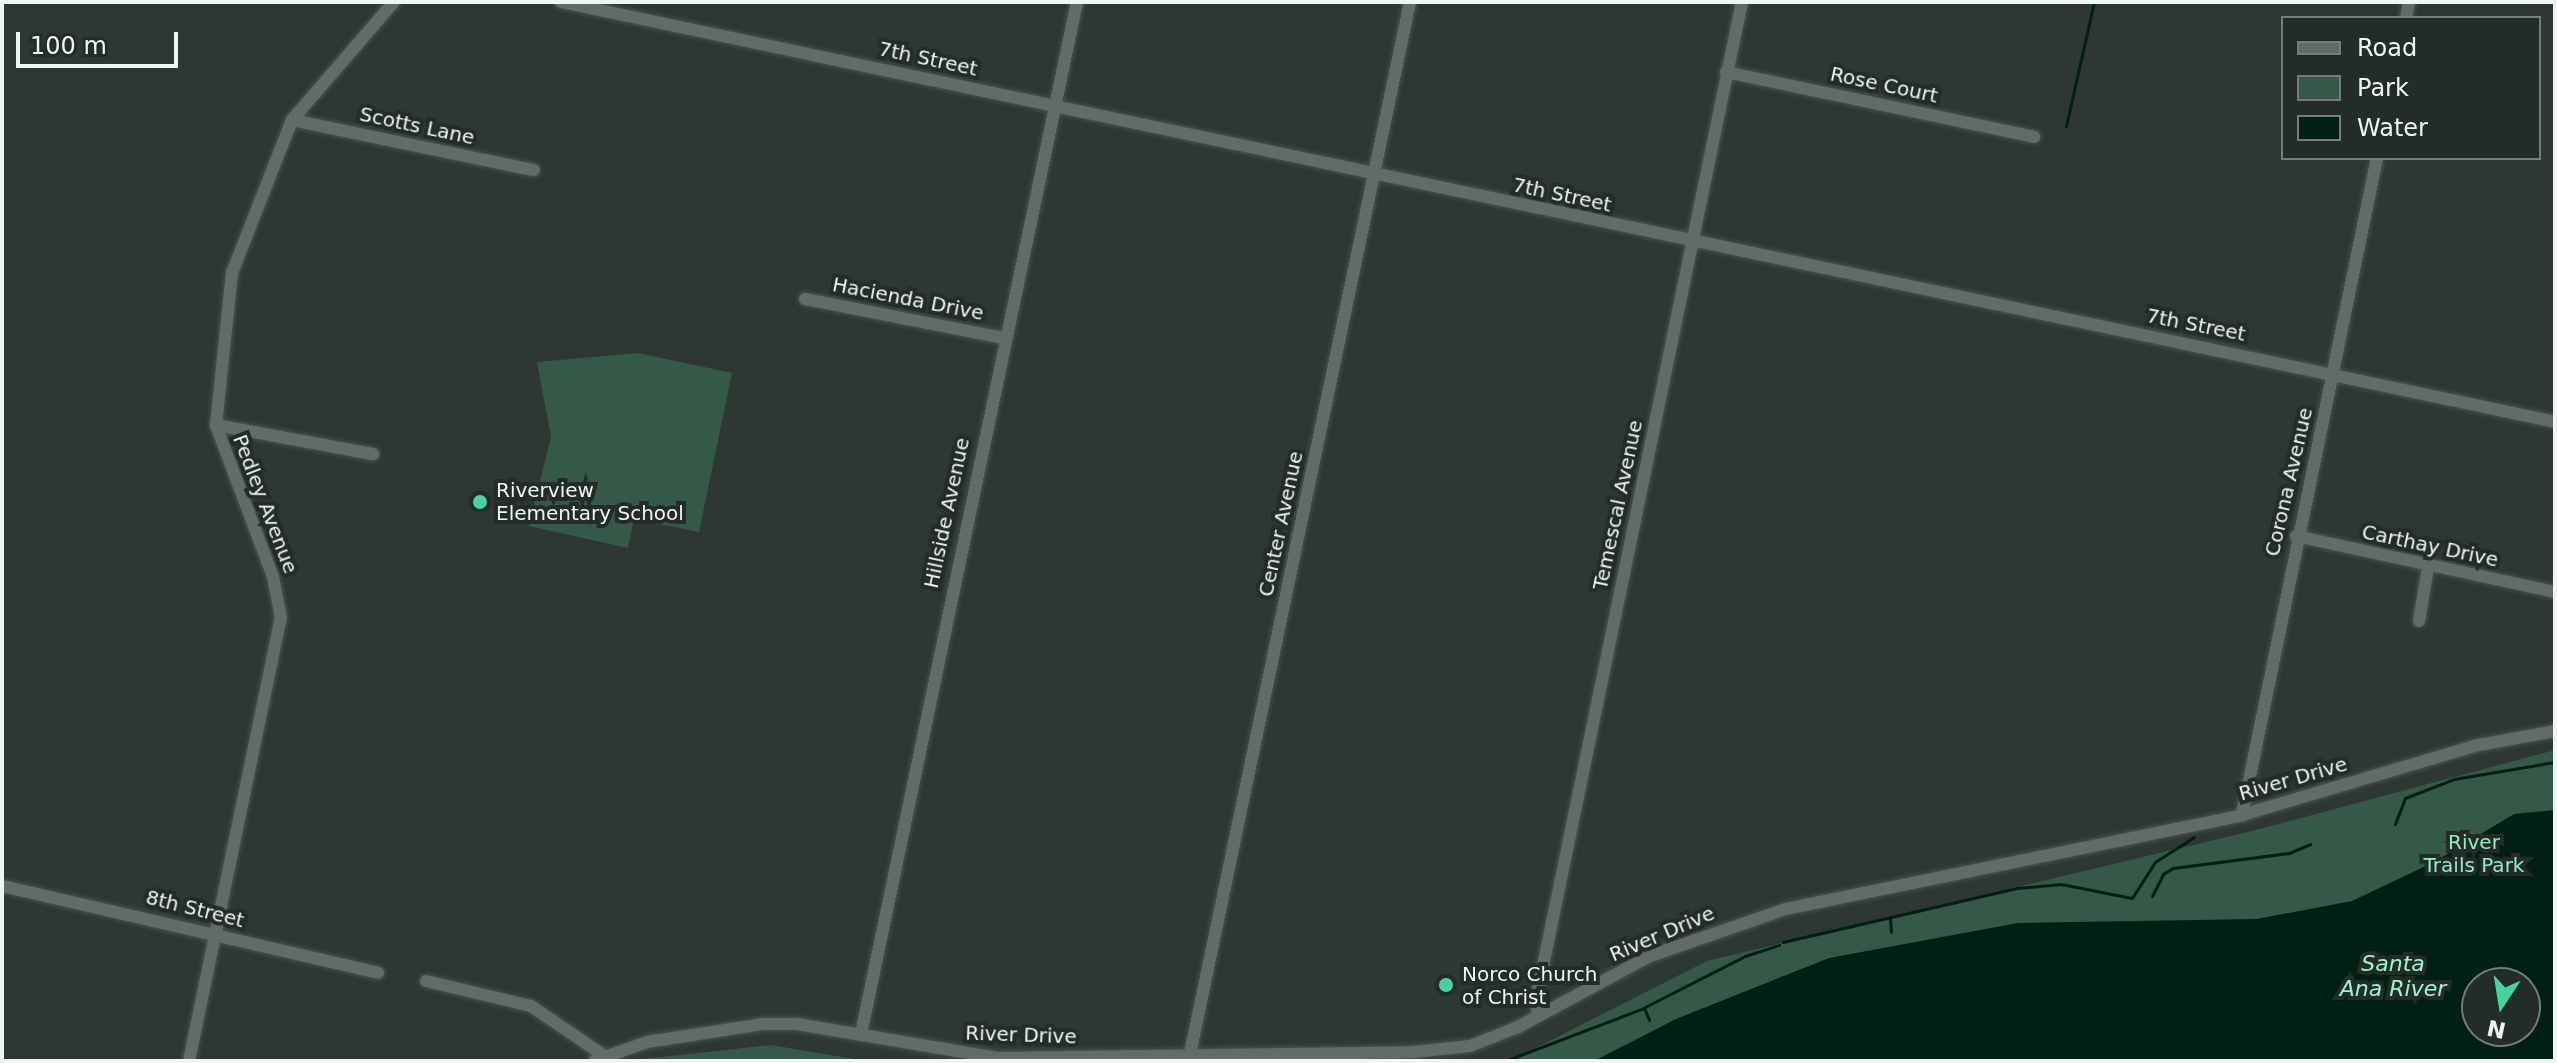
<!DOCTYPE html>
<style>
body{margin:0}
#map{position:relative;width:2557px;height:1063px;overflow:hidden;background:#2e3732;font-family:"DejaVu Sans",sans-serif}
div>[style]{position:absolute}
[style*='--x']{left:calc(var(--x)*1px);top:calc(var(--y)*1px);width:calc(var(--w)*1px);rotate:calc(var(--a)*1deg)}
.green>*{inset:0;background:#345949}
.water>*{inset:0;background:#002013}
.stream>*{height:3px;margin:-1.5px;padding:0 1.5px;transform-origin:1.5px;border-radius:1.5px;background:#002013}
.roads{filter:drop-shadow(0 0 2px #4a524e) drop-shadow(0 0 2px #4a524e)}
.minor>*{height:12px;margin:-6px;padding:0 6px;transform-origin:6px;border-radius:6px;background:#626b66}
.dots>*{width:22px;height:22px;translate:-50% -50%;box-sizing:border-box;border:4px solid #242c28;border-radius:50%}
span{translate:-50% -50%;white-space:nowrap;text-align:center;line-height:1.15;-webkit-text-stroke:8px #242c28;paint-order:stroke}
.street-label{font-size:20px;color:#eff5f2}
.poi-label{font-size:20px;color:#eff5f2}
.left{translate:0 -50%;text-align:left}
.park-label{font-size:20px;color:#8eedc3}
.water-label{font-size:22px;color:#97f7cd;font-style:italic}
.frame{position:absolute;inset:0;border:4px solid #eff5f2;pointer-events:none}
.legend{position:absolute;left:2281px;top:16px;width:260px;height:144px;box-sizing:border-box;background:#242c28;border:2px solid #757c79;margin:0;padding:10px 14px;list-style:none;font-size:24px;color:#eff5f2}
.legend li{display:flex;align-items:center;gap:16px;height:40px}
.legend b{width:40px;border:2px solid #757c79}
.north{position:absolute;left:2461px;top:967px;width:80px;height:80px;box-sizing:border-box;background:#242c28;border:2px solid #757c79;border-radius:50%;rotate:192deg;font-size:22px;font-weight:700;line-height:32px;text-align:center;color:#eff5f2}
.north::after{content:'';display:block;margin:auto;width:28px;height:36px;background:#45d49f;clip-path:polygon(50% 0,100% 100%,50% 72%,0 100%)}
.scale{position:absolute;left:16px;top:32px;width:162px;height:36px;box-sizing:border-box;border:4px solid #eff5f2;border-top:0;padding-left:10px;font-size:24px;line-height:28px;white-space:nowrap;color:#eff5f2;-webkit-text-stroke:6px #242c28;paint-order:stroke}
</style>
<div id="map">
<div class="green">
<div style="clip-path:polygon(638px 353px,732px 373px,699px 532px,634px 519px,628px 548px,529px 526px,551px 437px,537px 362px)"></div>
<div style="clip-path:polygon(2555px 750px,2555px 924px,1895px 1061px,1510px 1061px,1707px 961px,2252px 831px)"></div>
<div style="clip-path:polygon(771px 1045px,866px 1061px,624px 1061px)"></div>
</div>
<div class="water">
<div style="clip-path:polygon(evenodd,2555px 810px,2555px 1061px,1594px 1061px,1676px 1019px,1829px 958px,2018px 923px,2256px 919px,2352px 901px,2434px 862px,2514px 814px,2555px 810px,2477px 983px,2525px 983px,2525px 1031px,2477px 1031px,2477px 983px)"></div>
</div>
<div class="stream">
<div style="--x:2066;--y:126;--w:127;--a:-77.3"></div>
<div style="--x:2395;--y:824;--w:28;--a:-69"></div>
<div style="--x:2405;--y:798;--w:53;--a:-21.2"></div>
<div style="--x:2454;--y:779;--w:102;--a:-9.6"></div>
<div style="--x:2152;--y:896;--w:25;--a:-63"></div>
<div style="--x:2163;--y:874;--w:12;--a:-31"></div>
<div style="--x:2173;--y:868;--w:117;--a:-7.4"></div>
<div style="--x:2289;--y:853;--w:23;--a:-23"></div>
<div style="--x:1890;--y:918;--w:14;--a:86"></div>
<div style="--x:1783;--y:942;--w:240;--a:-13"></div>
<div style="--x:2017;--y:888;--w:44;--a:-5.2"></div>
<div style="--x:2061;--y:884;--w:72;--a:11.2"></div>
<div style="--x:2132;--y:898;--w:43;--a:-57.4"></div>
<div style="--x:2155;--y:862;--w:46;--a:-32.7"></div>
<div style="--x:1645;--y:1007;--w:112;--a:-27"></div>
<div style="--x:1745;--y:956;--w:36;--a:-18"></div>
<div style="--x:1505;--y:1061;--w:149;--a:-20.9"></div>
<div style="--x:1644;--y:1008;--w:13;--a:67"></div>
</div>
<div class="roads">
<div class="minor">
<div style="--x:561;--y:2;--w:2038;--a:11.89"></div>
<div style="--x:2406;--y:18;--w:16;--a:-79"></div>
<div style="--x:1726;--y:72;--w:315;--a:11.9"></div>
<div style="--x:292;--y:120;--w:247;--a:11.7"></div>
<div style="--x:805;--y:299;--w:203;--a:11.1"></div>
<div style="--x:216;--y:425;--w:160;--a:10.5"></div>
<div style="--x:2296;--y:536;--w:265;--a:12.2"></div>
<div style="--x:2419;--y:621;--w:55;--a:-80.5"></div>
<div style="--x:2242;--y:815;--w:671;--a:-78.39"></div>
<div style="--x:2;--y:886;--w:386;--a:13"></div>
<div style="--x:426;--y:981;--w:108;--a:13.4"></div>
<div style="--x:531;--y:1006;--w:87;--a:34.2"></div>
<div style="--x:1538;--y:1016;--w:16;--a:-97"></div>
<div style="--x:1536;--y:1000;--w:1019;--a:-78.34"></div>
<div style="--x:861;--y:1034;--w:1054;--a:-78.18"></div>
<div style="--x:1190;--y:1054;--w:1075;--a:-78.19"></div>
<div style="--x:189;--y:1061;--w:452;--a:-78.3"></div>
<div style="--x:281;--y:618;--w:42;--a:-101"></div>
<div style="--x:273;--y:577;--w:162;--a:-110.6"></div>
<div style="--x:216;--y:425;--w:153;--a:-84"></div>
<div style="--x:232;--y:273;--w:164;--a:-68.6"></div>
<div style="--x:292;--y:120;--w:156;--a:-49.2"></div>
<div style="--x:594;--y:1061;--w:56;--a:-19.7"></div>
<div style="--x:647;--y:1042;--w:117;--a:-8.8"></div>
<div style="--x:763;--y:1024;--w:34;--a:0"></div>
<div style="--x:797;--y:1024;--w:203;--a:9.6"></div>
<div style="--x:997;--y:1058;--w:417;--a:-0.8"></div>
<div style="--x:1414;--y:1052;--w:56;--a:-6.1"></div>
<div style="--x:1470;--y:1046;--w:52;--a:-21.6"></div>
<div style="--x:1518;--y:1027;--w:150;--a:-28.3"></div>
<div style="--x:1650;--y:956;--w:144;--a:-19.1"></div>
<div style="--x:1786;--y:909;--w:466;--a:-11.6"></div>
<div style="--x:2242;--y:815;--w:247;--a:-16.5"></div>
<div style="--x:2479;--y:745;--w:77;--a:-10.4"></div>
</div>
</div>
<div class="dots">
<div style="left:480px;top:502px;background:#45d49f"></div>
<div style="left:1446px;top:985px;background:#45d49f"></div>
</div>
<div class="street-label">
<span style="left:928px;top:59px;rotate:12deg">7th Street</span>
<span style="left:1884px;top:85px;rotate:12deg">Rose Court</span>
<span style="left:417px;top:126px;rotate:12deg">Scotts Lane</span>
<span style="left:1562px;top:195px;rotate:12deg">7th Street</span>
<span style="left:908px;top:299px;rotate:11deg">Hacienda Drive</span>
<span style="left:2196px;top:325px;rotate:11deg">7th Street</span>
<span style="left:2289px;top:482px;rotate:-77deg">Corona Avenue</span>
<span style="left:265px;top:504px;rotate:69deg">Pedley Avenue</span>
<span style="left:1618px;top:505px;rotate:-78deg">Temescal Avenue</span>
<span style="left:947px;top:513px;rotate:-78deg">Hillside Avenue</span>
<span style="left:1281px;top:524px;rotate:-78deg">Center Avenue</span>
<span style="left:2430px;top:546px;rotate:12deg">Carthay Drive</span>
<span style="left:2293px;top:779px;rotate:-16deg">River Drive</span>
<span style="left:195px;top:909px;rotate:14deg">8th Street</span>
<span style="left:1662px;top:934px;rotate:-23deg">River Drive</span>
<span style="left:1021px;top:1035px;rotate:2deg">River Drive</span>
</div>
<div class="poi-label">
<span class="left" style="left:496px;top:502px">Riverview<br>Elementary School</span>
<span class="left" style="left:1462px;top:986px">Norco Church<br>of Christ</span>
</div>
<div class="park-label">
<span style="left:2474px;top:854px">River<br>Trails Park</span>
</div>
<div class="water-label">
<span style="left:2393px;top:976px">Santa<br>Ana River</span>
</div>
<div class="frame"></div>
<ul class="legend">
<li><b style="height:10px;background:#626b66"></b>Road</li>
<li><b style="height:22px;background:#345949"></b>Park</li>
<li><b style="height:22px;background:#002013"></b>Water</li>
</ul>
<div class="north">N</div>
<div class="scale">100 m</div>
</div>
